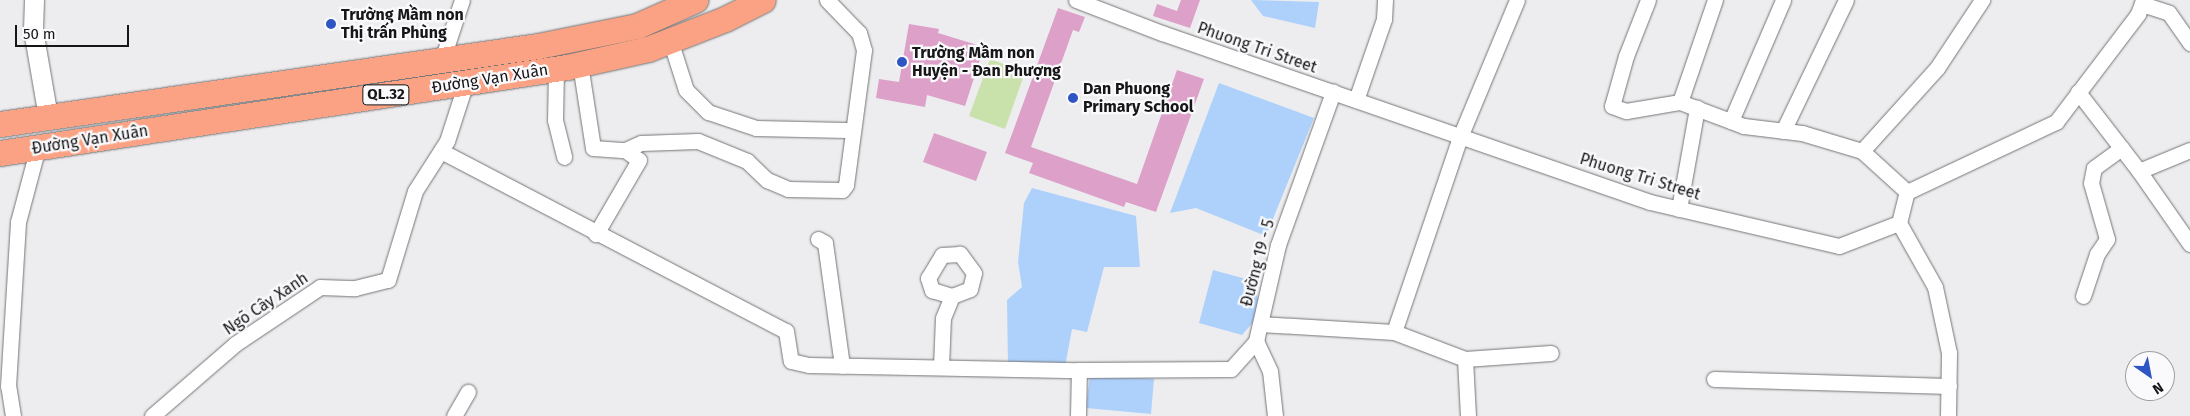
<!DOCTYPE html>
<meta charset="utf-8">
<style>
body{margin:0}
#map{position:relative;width:2190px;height:416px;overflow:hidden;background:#ededef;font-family:"Fira Sans",sans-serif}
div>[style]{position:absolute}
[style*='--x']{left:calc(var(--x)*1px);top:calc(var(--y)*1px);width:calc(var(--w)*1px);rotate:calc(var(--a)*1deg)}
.green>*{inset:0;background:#c9e1aa}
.water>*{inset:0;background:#add1fb}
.building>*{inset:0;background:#dca0c9}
.roads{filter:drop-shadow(0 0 1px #747476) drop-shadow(0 0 1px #747476)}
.minor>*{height:15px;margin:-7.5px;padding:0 7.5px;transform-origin:7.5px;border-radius:7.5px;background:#fff}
.tertiary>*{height:19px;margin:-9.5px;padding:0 9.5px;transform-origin:9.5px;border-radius:9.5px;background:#fff}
.trunk>*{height:25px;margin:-12.5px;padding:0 12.5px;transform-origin:12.5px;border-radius:12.5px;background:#faa283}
.dots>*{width:14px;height:14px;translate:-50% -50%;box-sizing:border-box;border:2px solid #fafafd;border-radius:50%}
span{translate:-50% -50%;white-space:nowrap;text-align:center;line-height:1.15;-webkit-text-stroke:4.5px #fafafd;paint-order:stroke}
.shield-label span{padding:1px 4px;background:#fafafd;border:1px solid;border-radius:4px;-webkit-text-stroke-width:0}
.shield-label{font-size:15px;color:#161617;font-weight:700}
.poi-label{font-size:16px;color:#161617;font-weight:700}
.left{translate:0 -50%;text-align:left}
.street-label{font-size:16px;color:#161617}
.north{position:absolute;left:2125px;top:351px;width:50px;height:50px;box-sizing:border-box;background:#fafafd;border:1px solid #9f9fa1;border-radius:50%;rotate:147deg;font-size:14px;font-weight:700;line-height:20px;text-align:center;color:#161617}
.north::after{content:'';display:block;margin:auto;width:18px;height:22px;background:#2d55c4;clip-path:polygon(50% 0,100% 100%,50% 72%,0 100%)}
.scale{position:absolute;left:15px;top:25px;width:114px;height:22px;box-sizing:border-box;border:2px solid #161617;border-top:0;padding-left:6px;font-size:15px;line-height:18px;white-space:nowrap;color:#161617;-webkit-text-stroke:4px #fafafd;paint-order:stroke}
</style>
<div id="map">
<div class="green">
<div style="clip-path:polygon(990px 59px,1025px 72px,1005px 129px,969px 116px)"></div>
</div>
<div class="water">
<div style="clip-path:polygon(1251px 0,1319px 2px,1315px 28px,1263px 16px)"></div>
<div style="clip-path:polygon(1219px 83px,1314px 118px,1266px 236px,1196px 208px,1170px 213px)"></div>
<div style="clip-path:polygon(1032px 188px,1136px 216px,1140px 267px,1104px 267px,1087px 332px,1072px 329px,1065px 367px,1008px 367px,1007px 300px,1022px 287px,1018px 262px,1024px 203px)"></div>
<div style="clip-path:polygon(1213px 270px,1246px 279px,1256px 286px,1258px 301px,1255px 320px,1242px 335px,1199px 323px)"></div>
<div style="clip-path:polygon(1090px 375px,1154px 379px,1151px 414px,1086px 408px)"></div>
</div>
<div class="building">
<div style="clip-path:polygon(1181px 0,1200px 0,1190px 28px,1153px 16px,1157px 4px,1177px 11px)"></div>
<div style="clip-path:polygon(1058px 8px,1085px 17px,1079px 32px,1073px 30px,1031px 147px,1137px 184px,1177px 70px,1204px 79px,1156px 212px,1126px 202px,1124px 207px,1029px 173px,1033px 163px,1005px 153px)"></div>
<div style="clip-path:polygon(909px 24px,939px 29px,938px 33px,984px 47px,965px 106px,927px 95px,925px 107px,876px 98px,879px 79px,899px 82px)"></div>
<div style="clip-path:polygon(934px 133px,987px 152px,976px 181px,923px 162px)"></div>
</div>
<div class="roads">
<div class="minor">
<div style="--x:1076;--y:0;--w:92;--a:21"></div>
<div style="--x:1162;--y:33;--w:516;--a:19.1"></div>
<div style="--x:1650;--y:202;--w:194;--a:13.1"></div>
<div style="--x:1839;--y:246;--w:64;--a:-21"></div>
<div style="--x:1899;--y:223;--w:32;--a:-76"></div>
<div style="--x:1907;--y:192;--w:165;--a:-25.2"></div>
<div style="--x:2056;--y:122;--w:136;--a:-52.8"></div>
<div style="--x:2138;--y:14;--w:15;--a:-70"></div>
<div style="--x:1648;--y:0;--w:60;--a:111.4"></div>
<div style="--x:1626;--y:56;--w:52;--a:105.6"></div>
<div style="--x:1612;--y:106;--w:15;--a:20"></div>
<div style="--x:1626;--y:111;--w:55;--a:-9.5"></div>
<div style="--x:1680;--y:102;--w:68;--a:20.6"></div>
<div style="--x:1744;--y:126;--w:58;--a:6.9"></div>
<div style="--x:1802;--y:133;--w:63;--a:16.7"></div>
<div style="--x:1862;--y:151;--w:61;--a:42.3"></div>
<div style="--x:2142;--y:4;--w:28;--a:18"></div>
<div style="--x:2169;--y:13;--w:37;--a:55"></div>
<div style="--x:670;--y:40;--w:52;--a:72.3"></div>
<div style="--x:686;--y:90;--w:31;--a:45"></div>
<div style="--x:708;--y:112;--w:51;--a:18.4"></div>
<div style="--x:756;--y:128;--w:90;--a:1.3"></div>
<div style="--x:442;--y:60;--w:63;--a:-71.6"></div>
<div style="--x:580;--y:64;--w:85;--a:81.2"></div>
<div style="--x:593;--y:148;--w:32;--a:4"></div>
<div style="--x:625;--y:150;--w:17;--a:36"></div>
<div style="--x:639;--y:160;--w:86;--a:120.2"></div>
<div style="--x:556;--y:69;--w:51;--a:91.1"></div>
<div style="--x:555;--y:120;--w:38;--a:76"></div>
<div style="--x:2078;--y:92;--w:100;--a:52.3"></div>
<div style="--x:2139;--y:171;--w:55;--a:-22.4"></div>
<div style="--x:1356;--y:100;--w:86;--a:-70.9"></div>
<div style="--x:1384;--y:19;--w:19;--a:-87"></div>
<div style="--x:1680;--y:102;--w:108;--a:-71.1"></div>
<div style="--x:1731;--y:121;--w:132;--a:-66.7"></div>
<div style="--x:1783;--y:131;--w:145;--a:-64.3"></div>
<div style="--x:625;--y:150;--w:17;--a:-24"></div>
<div style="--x:641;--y:143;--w:57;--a:-2"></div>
<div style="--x:698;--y:141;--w:53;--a:22.2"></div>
<div style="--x:747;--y:161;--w:28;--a:44"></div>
<div style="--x:767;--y:180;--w:23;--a:23"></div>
<div style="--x:788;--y:189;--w:54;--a:1.1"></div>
<div style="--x:842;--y:190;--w:6;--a:-51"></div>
<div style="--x:846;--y:185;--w:136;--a:-82.4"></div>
<div style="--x:864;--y:50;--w:18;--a:-106"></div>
<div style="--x:859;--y:33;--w:46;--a:-134.1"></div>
<div style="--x:441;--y:151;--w:389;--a:27.6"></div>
<div style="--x:786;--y:331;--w:30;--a:81"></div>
<div style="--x:791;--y:361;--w:18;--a:13"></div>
<div style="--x:809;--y:365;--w:270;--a:1.1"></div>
<div style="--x:1079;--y:370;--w:152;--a:-0.4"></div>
<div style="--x:1231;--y:369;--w:38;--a:-48"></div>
<div style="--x:1862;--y:151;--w:112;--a:-47.9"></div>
<div style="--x:1937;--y:68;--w:82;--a:-56.5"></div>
<div style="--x:2139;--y:171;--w:89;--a:55.1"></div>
<div style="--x:1679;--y:209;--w:103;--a:-79.9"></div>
<div style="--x:1899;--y:223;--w:73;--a:60.6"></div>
<div style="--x:1935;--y:287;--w:67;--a:78"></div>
<div style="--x:1949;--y:353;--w:63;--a:90.9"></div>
<div style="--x:818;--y:239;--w:8;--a:30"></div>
<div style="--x:825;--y:243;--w:124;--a:82.1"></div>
<div style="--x:2083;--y:296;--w:44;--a:-71.6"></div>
<div style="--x:2097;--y:254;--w:18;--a:-56"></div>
<div style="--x:2107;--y:239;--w:58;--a:-105.9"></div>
<div style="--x:2091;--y:183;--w:15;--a:-79"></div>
<div style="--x:2094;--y:168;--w:34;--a:-36"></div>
<div style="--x:1260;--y:324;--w:134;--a:3.4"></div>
<div style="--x:1394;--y:332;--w:76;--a:20.8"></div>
<div style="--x:1465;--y:359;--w:86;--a:-4"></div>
<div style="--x:1394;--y:332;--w:206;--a:-71.3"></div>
<div style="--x:1460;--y:137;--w:148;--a:-67.4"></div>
<div style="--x:1465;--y:359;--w:57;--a:87"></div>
<div style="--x:941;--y:367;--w:49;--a:-87.7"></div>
<div style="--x:943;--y:318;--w:24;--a:-68"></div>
<div style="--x:952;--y:296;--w:19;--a:-21"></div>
<div style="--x:970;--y:289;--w:16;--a:-76"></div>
<div style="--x:974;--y:273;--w:24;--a:-126"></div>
<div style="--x:960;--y:254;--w:18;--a:177"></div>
<div style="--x:942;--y:255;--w:27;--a:121"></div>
<div style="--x:928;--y:278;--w:13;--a:72"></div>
<div style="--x:932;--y:290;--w:21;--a:17"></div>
<div style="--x:1714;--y:379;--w:235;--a:1.7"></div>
<div style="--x:13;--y:416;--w:30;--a:-99"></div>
<div style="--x:8;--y:386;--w:164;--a:-86.5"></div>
<div style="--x:18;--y:222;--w:78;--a:-75.1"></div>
<div style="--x:152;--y:416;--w:110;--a:-40.9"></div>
<div style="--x:235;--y:344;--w:102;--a:-33.8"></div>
<div style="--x:320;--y:287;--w:35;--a:2"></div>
<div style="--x:355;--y:288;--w:34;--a:-14"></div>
<div style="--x:388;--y:280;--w:93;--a:-73.1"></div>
<div style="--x:415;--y:191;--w:59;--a:-57.4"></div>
<div style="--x:447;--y:141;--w:62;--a:-72.1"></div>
<div style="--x:454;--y:416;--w:28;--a:-60"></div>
<div style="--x:1078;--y:416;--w:46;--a:-88.8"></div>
<div style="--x:1275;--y:416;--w:45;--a:-96.3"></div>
<div style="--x:1270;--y:371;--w:33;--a:-115"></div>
<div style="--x:1256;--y:341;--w:98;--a:-77.1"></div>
<div style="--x:1278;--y:245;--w:163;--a:-70.2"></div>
</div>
<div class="tertiary">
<div style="--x:34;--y:0;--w:30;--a:92"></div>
<div style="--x:33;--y:30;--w:88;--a:80.2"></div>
</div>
<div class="trunk">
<div style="--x:0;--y:124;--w:544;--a:-8.25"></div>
<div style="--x:538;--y:46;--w:101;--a:-11.4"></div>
<div style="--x:637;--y:26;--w:64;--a:-24.1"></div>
<div style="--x:0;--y:153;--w:573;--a:-8.62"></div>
<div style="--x:567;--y:67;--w:83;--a:-12.5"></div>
<div style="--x:648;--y:49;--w:83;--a:-21.3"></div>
<div style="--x:725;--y:19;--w:42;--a:-26.6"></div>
</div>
</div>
<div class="dots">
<div style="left:331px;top:24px;background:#2d55c4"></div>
<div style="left:902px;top:62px;background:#2d55c4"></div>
<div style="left:1073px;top:98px;background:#2d55c4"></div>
</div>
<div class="shield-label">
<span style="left:386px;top:95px">QL.32</span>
</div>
<div class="poi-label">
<span class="left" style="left:341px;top:24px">Trường Mầm non<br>Thị trấn Phùng</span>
<span class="left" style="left:912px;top:62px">Trường Mầm non<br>Huyện - Đan Phượng</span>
<span class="left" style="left:1083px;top:98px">Dan Phuong<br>Primary School</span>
</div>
<div class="street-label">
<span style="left:1257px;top:48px;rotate:19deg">Phuong Tri Street</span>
<span style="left:490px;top:79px;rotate:-9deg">Đường Vạn Xuân</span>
<span style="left:90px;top:140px;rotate:-9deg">Đường Vạn Xuân</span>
<span style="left:1640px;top:177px;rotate:17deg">Phuong Tri Street</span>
<span style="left:1258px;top:263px;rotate:-75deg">Đường 19 - 5</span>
<span style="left:266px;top:304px;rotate:-34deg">Ngõ Cây Xanh</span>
</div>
<div class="north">N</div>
<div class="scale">50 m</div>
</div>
